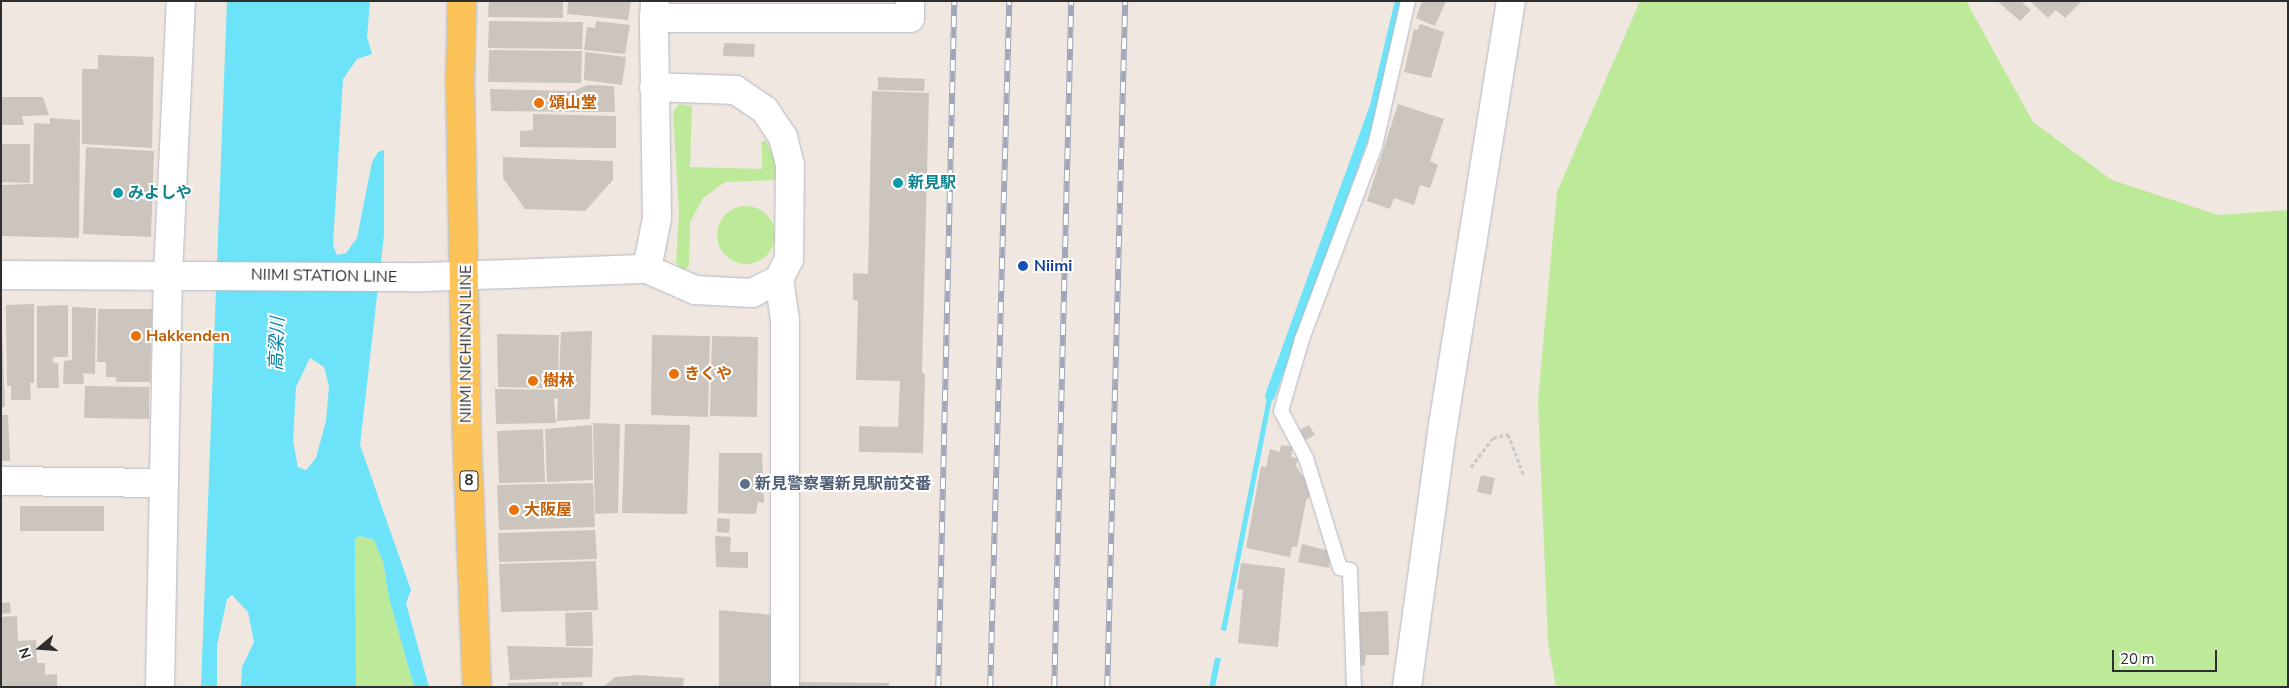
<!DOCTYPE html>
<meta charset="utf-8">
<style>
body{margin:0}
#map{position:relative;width:2289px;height:688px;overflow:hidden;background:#f0e7e0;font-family:"Nunito Sans","Noto Sans JP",sans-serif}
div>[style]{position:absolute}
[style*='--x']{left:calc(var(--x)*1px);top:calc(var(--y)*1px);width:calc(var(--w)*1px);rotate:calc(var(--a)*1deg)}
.green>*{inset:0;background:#bdea98}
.round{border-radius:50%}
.water>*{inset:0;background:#6ce3f9}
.stream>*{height:10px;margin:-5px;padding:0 5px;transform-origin:5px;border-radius:5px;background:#6ce3f9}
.building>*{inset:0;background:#cbc5be}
.path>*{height:3px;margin-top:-1.5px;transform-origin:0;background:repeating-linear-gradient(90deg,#c9c9c9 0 4px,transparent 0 6.5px)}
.roads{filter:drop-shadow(0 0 1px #b4b8c2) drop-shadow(0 0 1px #b4b8c2)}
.lane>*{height:14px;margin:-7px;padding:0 7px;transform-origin:7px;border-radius:7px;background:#fff}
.street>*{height:28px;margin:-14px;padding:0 14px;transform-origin:14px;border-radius:14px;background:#fff}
.secondary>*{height:28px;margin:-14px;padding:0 14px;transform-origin:14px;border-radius:14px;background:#fff}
.primary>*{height:28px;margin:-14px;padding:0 14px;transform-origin:14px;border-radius:14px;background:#fcc458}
.rail>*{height:5.5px;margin-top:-2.75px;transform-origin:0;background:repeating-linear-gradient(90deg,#fff 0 11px,#a1a7b9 0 22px);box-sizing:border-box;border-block:1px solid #a1a7b9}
.dots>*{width:14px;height:14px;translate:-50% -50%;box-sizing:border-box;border:2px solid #fff;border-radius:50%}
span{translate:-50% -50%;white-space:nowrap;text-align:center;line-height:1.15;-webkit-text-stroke:4px #fff;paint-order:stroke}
.shield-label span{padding:1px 4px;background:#fff;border:1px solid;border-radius:4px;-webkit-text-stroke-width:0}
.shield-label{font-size:15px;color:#2e2e2e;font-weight:700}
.food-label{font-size:16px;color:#c56008;font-weight:700}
.left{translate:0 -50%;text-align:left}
.culture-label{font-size:16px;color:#0d838f;font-weight:700}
.transit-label{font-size:16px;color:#164399;font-weight:700}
.street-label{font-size:16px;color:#2e2e2e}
.service-label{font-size:16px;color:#4e5e75;font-weight:700}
.water-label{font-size:18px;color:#0380a5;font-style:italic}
.frame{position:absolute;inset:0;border:2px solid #2e2e2e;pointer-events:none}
.north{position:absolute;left:15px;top:623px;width:50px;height:50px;-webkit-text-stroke:4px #fff;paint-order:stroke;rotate:252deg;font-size:14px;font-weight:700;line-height:20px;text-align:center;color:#2e2e2e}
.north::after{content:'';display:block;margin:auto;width:18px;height:22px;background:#2e2e2e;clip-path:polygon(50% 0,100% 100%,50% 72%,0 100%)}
.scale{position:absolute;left:2112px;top:650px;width:105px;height:22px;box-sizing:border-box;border:2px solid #2e2e2e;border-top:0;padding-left:6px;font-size:15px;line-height:18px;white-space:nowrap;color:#2e2e2e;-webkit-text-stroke:4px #fff;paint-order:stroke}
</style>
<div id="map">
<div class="green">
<div style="clip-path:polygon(1640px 1px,1966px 1px,2033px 122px,2112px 180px,2218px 215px,2288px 210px,2288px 687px,1556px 687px,1548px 642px,1538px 400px,1557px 192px)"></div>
<div style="clip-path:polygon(679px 104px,692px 106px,690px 167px,762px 169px,762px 141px,766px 141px,775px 158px,778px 177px,775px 180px,725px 182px,703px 198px,690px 222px,689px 265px,684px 271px,676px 263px,679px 213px,673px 112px)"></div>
<div class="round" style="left:717px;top:206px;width:58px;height:58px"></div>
<div style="clip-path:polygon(361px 536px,374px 540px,383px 562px,389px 598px,414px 687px,356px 687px,355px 537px)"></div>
</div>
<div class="water">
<div style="clip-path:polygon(evenodd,227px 1px,370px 1px,367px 37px,372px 54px,357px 59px,343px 79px,333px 245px,337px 255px,346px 253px,357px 238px,372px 162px,378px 152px,384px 150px,384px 235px,360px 445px,411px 590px,406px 603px,429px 687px,414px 687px,389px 598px,383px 562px,374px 540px,361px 536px,355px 538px,356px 687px,241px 687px,242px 667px,254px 642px,248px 612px,232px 595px,227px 599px,217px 645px,217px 687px,201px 687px,227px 1px,310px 358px,324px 367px,329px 386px,326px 421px,316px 458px,306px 470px,298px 467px,293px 441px,296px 387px,310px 358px)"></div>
<div style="clip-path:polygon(1270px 383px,1275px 384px,1226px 631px,1221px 630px)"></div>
<div style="clip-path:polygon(1215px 658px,1221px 658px,1215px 687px,1209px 687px)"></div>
</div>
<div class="stream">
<div style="--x:1270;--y:396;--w:308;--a:-70.1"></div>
<div style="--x:1375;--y:106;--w:108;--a:-76.6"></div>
</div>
<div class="building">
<div style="clip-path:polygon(489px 1px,563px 1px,563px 18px,488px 17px)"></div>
<div style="clip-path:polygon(568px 1px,631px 1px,628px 20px,567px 14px)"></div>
<div style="clip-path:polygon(1422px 1px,1446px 1px,1435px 26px,1416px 18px)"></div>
<div style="clip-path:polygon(1997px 1px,2021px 1px,2031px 10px,2020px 21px)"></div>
<div style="clip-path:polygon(2030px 1px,2080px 1px,2081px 2px,2065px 18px,2056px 10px,2048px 18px)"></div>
<div style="clip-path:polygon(489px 21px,583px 22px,582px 49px,488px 48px)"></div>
<div style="clip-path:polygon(596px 21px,630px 25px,625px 54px,584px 50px,587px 27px,595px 28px)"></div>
<div style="clip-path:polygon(1420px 24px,1444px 32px,1431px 78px,1404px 72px,1414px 29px,1418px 30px)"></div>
<div style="clip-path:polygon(724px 43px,755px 44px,754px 57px,723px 56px)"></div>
<div style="clip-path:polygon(489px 50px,582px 51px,581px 83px,488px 82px)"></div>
<div style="clip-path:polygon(585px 52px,626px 57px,622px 85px,584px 80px)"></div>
<div style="clip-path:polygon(98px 55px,154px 57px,152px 148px,82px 144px,82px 69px,98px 69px)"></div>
<div style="clip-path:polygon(878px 77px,925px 79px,924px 91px,878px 90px)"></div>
<div style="clip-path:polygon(587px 85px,614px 86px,615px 112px,491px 111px,490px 89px,574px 91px)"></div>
<div style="clip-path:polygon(872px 91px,929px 93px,922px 373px,925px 374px,923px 453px,859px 452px,859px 426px,898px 427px,900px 381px,856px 380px,858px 301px,853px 300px,853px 273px,868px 274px)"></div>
<div style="clip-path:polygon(1px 97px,43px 97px,49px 115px,22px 116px,24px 125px,1px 125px)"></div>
<div style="clip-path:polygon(1398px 104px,1444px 119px,1430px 161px,1438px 165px,1430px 188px,1420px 185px,1414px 205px,1394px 198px,1390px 209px,1367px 201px)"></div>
<div style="clip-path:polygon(533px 114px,616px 116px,616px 148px,520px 147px,520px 131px,533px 130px)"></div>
<div style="clip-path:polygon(50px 118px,80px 120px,79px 238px,1px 236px,1px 185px,33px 184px,34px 123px,50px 124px)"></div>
<div style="clip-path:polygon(1px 144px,30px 144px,30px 183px,1px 182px)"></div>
<div style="clip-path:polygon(86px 147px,154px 151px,151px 237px,83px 234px)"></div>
<div style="clip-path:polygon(503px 157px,613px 161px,613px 180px,585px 211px,525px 209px,503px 178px)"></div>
<div style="clip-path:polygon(1px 302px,5px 407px,1px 407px)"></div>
<div style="clip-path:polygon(34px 304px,34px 383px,30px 383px,31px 400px,11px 400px,11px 386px,7px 386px,6px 305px)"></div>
<div style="clip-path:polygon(68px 305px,68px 357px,53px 357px,53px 363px,58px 363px,59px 388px,37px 388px,37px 306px)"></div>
<div style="clip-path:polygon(72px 307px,96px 308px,95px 374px,83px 373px,84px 384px,63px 384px,64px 361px,72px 360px)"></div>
<div style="clip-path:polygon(98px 309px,152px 309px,150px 382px,116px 382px,116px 377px,106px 377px,106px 362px,97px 362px)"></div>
<div style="clip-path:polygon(592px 331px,590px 419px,557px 421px,561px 332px)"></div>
<div style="clip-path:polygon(497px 334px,559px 335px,558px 388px,498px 387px)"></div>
<div style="clip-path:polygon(652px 335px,710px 336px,708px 417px,651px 415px)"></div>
<div style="clip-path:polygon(712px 336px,758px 337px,757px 417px,710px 416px)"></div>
<div style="clip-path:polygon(85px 386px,149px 387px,149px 419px,84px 418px)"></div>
<div style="clip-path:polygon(495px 389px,558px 390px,559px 398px,554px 399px,556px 423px,496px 424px)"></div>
<div style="clip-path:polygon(1px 415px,8px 415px,10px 461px,1px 461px)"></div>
<div style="clip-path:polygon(593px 423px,620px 424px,618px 513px,595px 514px)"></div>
<div style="clip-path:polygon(625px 424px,690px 425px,687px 514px,622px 513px)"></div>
<div style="clip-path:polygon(592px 425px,593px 480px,547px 482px,545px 429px)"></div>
<div style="clip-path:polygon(1309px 425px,1315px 435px,1305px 440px,1300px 430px)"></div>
<div style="clip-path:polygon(543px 429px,545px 482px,499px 483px,497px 431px)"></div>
<div style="clip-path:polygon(1281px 445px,1293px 447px,1291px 457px,1298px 458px,1296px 466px,1303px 477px,1308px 478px,1311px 495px,1306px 501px,1297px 547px,1292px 547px,1290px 557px,1246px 548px,1261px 466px,1266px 467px,1270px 449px,1280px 452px)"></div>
<div style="clip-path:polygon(719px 453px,762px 453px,764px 503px,758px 502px,756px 514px,718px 513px)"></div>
<div style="clip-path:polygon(1481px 475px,1495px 478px,1491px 495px,1477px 492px)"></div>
<div style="clip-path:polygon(593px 483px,595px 527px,499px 530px,497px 485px)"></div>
<div style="clip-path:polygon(20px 506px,104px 506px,104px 531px,20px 531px)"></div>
<div style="clip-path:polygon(717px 518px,730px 519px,729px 533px,717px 532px)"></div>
<div style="clip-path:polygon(595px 530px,597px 559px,499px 562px,498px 533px)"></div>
<div style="clip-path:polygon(715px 536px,731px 537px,730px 552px,748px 552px,748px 568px,716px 567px)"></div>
<div style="clip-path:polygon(1302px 544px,1330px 551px,1329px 568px,1298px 562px)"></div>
<div style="clip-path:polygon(596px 561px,598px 610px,501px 612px,499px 564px)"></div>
<div style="clip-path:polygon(1241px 563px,1285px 568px,1278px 647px,1238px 643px,1243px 590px,1237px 589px)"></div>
<div style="clip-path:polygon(10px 602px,11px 613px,1px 614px,1px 603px)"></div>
<div style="clip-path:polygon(719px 610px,774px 615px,775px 687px,719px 687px)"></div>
<div style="clip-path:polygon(1388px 611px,1389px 655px,1366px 655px,1365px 665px,1360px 666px,1359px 612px)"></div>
<div style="clip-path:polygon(592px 612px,593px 646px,566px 646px,565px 613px)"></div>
<div style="clip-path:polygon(17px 616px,18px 641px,36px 640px,37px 663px,45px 663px,45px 675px,57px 674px,57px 687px,1px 687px,1px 617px)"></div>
<div style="clip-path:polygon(507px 646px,593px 648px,592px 677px,510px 680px)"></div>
<div style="clip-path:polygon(637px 675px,684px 678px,683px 687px,603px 687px,615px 677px)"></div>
<div style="clip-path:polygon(559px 682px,559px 687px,508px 687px,508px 683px)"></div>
<div style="clip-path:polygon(561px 682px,583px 682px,583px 687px,561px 687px)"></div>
<div style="clip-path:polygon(797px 682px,889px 683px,889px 687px,797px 687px)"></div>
</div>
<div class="path">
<div style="--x:1471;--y:467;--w:36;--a:-53"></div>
<div style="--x:1493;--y:438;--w:16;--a:-15"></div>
<div style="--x:1508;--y:434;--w:45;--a:69.1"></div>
</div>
<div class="roads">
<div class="lane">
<div style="--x:1354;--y:687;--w:117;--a:-92"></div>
<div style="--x:1350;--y:570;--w:10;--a:-169"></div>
<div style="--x:1340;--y:568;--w:115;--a:-107.2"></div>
<div style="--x:1306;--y:458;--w:53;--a:-118"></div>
<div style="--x:1281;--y:411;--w:75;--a:-73.7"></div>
<div style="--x:1302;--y:339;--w:206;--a:-69.3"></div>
<div style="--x:1375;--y:146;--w:149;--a:-77.2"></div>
</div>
<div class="street">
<div style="--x:655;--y:1;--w:17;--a:93"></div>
<div style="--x:654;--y:18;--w:256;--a:0"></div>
<div style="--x:910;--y:18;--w:17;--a:-90"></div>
<div style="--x:647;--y:269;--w:52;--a:23.6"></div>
<div style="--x:695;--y:290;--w:57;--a:3"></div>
<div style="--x:752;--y:293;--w:30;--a:-27"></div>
<div style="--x:779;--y:279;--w:22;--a:-63"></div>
<div style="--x:789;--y:259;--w:94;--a:-89.4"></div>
<div style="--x:790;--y:165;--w:29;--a:-104"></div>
<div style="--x:783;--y:137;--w:32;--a:-124"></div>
<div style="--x:765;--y:110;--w:36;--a:-146"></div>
<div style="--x:735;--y:90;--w:81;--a:-177.9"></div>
<div style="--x:779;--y:279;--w:41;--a:81.7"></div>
<div style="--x:785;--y:320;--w:367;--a:90"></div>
<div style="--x:1;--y:481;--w:163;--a:0.7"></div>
<div style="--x:160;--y:687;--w:413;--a:-88.9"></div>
<div style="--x:168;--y:274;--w:273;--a:-87.3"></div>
<div style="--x:1407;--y:687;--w:264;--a:-82.2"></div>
<div style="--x:1443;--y:425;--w:429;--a:-80.9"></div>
</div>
<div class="secondary">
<div style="--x:1;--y:275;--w:424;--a:0.3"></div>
<div style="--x:425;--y:277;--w:222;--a:-2.1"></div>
<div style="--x:647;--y:269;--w:52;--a:-78.9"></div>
<div style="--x:657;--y:218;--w:200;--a:-90.9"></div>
</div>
<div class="primary">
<div style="--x:462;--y:1;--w:80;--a:91.4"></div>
<div style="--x:460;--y:81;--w:360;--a:88.9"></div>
<div style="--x:467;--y:441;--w:246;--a:87.7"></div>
</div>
</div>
<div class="rail">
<div style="--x:938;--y:687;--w:686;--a:-88.66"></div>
<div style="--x:990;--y:687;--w:686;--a:-88.41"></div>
<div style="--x:1054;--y:687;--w:686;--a:-88.58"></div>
<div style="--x:1107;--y:687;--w:686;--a:-88.5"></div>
</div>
<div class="dots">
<div style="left:539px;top:103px;background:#e8710a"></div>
<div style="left:898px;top:183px;background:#0f9aa8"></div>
<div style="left:118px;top:193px;background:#0f9aa8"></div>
<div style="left:1023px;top:266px;background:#1a4fb4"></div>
<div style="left:136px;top:336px;background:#e8710a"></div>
<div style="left:674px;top:374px;background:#e8710a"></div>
<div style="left:533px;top:381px;background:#e8710a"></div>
<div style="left:745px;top:484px;background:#5c6f8a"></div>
<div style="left:514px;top:510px;background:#e8710a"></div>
</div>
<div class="shield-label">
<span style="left:469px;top:481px">8</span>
</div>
<div class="food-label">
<span class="left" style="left:549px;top:103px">頌山堂</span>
<span class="left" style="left:146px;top:336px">Hakkenden</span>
<span class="left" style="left:684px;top:374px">きくや</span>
<span class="left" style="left:543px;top:381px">樹林</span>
<span class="left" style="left:524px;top:510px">大阪屋</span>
</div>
<div class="culture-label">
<span class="left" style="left:908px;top:183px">新見駅</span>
<span class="left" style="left:128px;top:193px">みよしや</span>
</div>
<div class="transit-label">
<span class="left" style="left:1034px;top:266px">Niimi</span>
</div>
<div class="street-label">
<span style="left:324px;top:276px;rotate:1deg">NIIMI STATION LINE</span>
<span style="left:466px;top:344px;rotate:-90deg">NIIMI NICHINAN LINE</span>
</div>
<div class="service-label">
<span class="left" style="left:755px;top:484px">新見警察署新見駅前交番</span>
</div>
<div class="water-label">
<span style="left:277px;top:344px;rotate:-88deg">高梁川</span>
</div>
<div class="frame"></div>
<div class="north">N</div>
<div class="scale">20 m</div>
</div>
